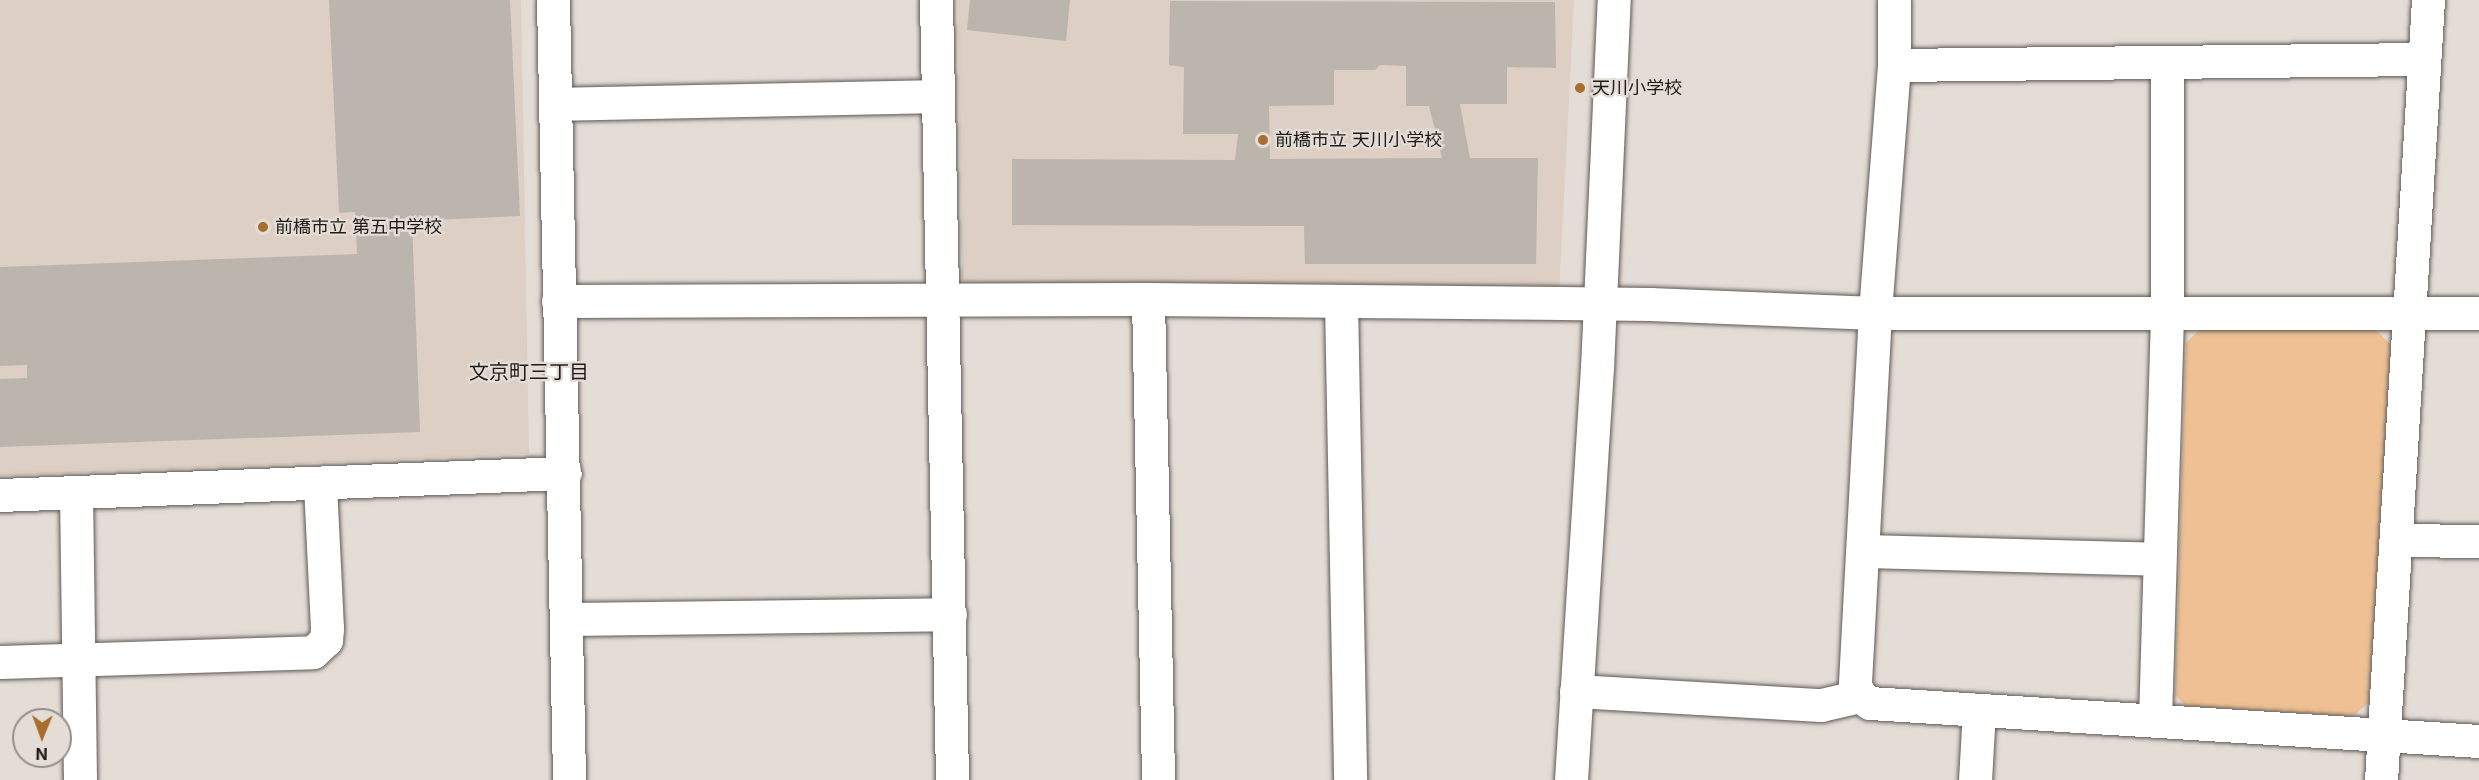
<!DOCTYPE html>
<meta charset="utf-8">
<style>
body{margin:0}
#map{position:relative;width:2479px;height:780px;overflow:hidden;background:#e4ddd6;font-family:Inter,"Noto Sans JP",sans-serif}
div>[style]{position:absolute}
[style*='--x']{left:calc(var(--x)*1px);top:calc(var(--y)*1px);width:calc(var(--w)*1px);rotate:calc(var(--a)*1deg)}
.built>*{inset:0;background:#ddcfc4}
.green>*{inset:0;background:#eec094}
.building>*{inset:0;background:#bcb5ae}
.roads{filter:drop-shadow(0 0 2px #605954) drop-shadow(0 0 2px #605954)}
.minor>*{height:33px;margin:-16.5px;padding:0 16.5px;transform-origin:16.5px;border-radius:16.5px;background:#fff}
.dots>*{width:16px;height:16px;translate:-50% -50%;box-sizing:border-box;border:3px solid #e4ddd6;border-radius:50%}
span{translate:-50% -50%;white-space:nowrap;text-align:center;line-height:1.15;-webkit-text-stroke:4.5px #e4ddd6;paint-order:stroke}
.poi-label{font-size:18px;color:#1d1a18}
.left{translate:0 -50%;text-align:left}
.neighbourhood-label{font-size:20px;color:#1d1a18}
.north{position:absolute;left:12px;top:708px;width:60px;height:60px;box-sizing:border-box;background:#e4ddd6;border:2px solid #948f8a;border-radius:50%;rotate:181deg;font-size:16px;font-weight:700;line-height:24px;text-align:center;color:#1d1a18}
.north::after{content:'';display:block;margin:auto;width:21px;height:27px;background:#a86e2e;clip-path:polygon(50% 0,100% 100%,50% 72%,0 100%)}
</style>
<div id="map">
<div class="built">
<div style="clip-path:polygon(0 0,521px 0,529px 454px,0 476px)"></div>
<div style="clip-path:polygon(958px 0,1574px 0,1559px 294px,979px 291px,962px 280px)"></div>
</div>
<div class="green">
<div style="clip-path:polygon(2373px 327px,2391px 345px,2369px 702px,2353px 716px,2186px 706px,2175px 695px,2186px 343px,2200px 329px)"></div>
</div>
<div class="building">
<div style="clip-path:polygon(329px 0,510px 0,520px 216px,412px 221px,420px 432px,0 447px,0 379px,27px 378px,27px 365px,0 366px,0 267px,357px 254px,355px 212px,339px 213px)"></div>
<div style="clip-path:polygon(970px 0,1070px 0,1066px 41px,967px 30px)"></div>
<div style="clip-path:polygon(evenodd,1170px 1px,1555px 2px,1556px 68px,1507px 67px,1507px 104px,1460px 104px,1470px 158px,1538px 158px,1536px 264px,1305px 264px,1304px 226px,1012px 225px,1012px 159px,1235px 160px,1238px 134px,1183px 134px,1184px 67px,1169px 65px,1170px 1px,1380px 65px,1406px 66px,1406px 106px,1429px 106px,1442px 158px,1270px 159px,1269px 106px,1334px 105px,1334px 70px,1375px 70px,1380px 65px)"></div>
</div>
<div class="roads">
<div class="minor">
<div style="--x:553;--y:0;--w:780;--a:88.82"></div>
<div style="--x:936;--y:0;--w:780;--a:88.82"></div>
<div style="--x:1894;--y:0;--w:65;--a:90"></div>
<div style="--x:1894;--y:65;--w:249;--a:94.4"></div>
<div style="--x:1875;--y:313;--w:373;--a:93.1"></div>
<div style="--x:1855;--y:685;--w:12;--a:66"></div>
<div style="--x:1860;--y:696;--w:12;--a:35"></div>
<div style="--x:1870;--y:703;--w:610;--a:3.57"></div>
<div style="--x:1894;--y:65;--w:529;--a:-0.65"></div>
<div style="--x:555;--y:104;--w:382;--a:-1.2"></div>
<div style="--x:1148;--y:299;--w:481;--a:88.8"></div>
<div style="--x:558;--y:301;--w:590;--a:-0.19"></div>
<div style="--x:1148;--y:299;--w:502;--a:0.57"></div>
<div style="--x:1650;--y:304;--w:225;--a:2.3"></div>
<div style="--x:1875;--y:313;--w:604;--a:0"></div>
<div style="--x:1341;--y:302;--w:478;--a:88.9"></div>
<div style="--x:76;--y:492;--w:288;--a:89.2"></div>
<div style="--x:0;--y:495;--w:565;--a:-2.23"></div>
<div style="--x:2398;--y:540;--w:81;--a:0.7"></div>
<div style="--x:1863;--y:551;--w:296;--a:1.5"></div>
<div style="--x:566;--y:619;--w:384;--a:-0.7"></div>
<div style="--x:0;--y:662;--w:313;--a:-1.8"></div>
<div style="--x:313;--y:652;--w:18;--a:-43"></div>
<div style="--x:326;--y:640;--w:12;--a:-85"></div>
<div style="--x:327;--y:628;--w:145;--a:-92.8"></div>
<div style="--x:1576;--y:691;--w:245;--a:3.3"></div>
<div style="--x:1821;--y:705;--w:40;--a:-13"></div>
<div style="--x:2155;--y:720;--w:407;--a:-88.3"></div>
<div style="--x:2167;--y:313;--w:249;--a:-90"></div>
<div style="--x:1571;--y:780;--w:413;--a:-86.4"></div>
<div style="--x:1597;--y:368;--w:368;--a:-87.4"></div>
<div style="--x:1975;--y:780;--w:70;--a:-86.7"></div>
<div style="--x:2381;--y:780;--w:781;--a:-86.55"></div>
</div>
</div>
<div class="dots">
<div style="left:1580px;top:88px;background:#a86e2e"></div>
<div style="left:1263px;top:140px;background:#a86e2e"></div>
<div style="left:263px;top:227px;background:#a86e2e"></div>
</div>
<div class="poi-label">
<span class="left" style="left:1592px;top:88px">天川小学校</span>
<span class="left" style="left:1275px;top:140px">前橋市立 天川小学校</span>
<span class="left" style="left:275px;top:227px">前橋市立 第五中学校</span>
</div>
<div class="neighbourhood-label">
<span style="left:529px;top:372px">文京町三丁目</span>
</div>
<div class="north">N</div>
</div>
